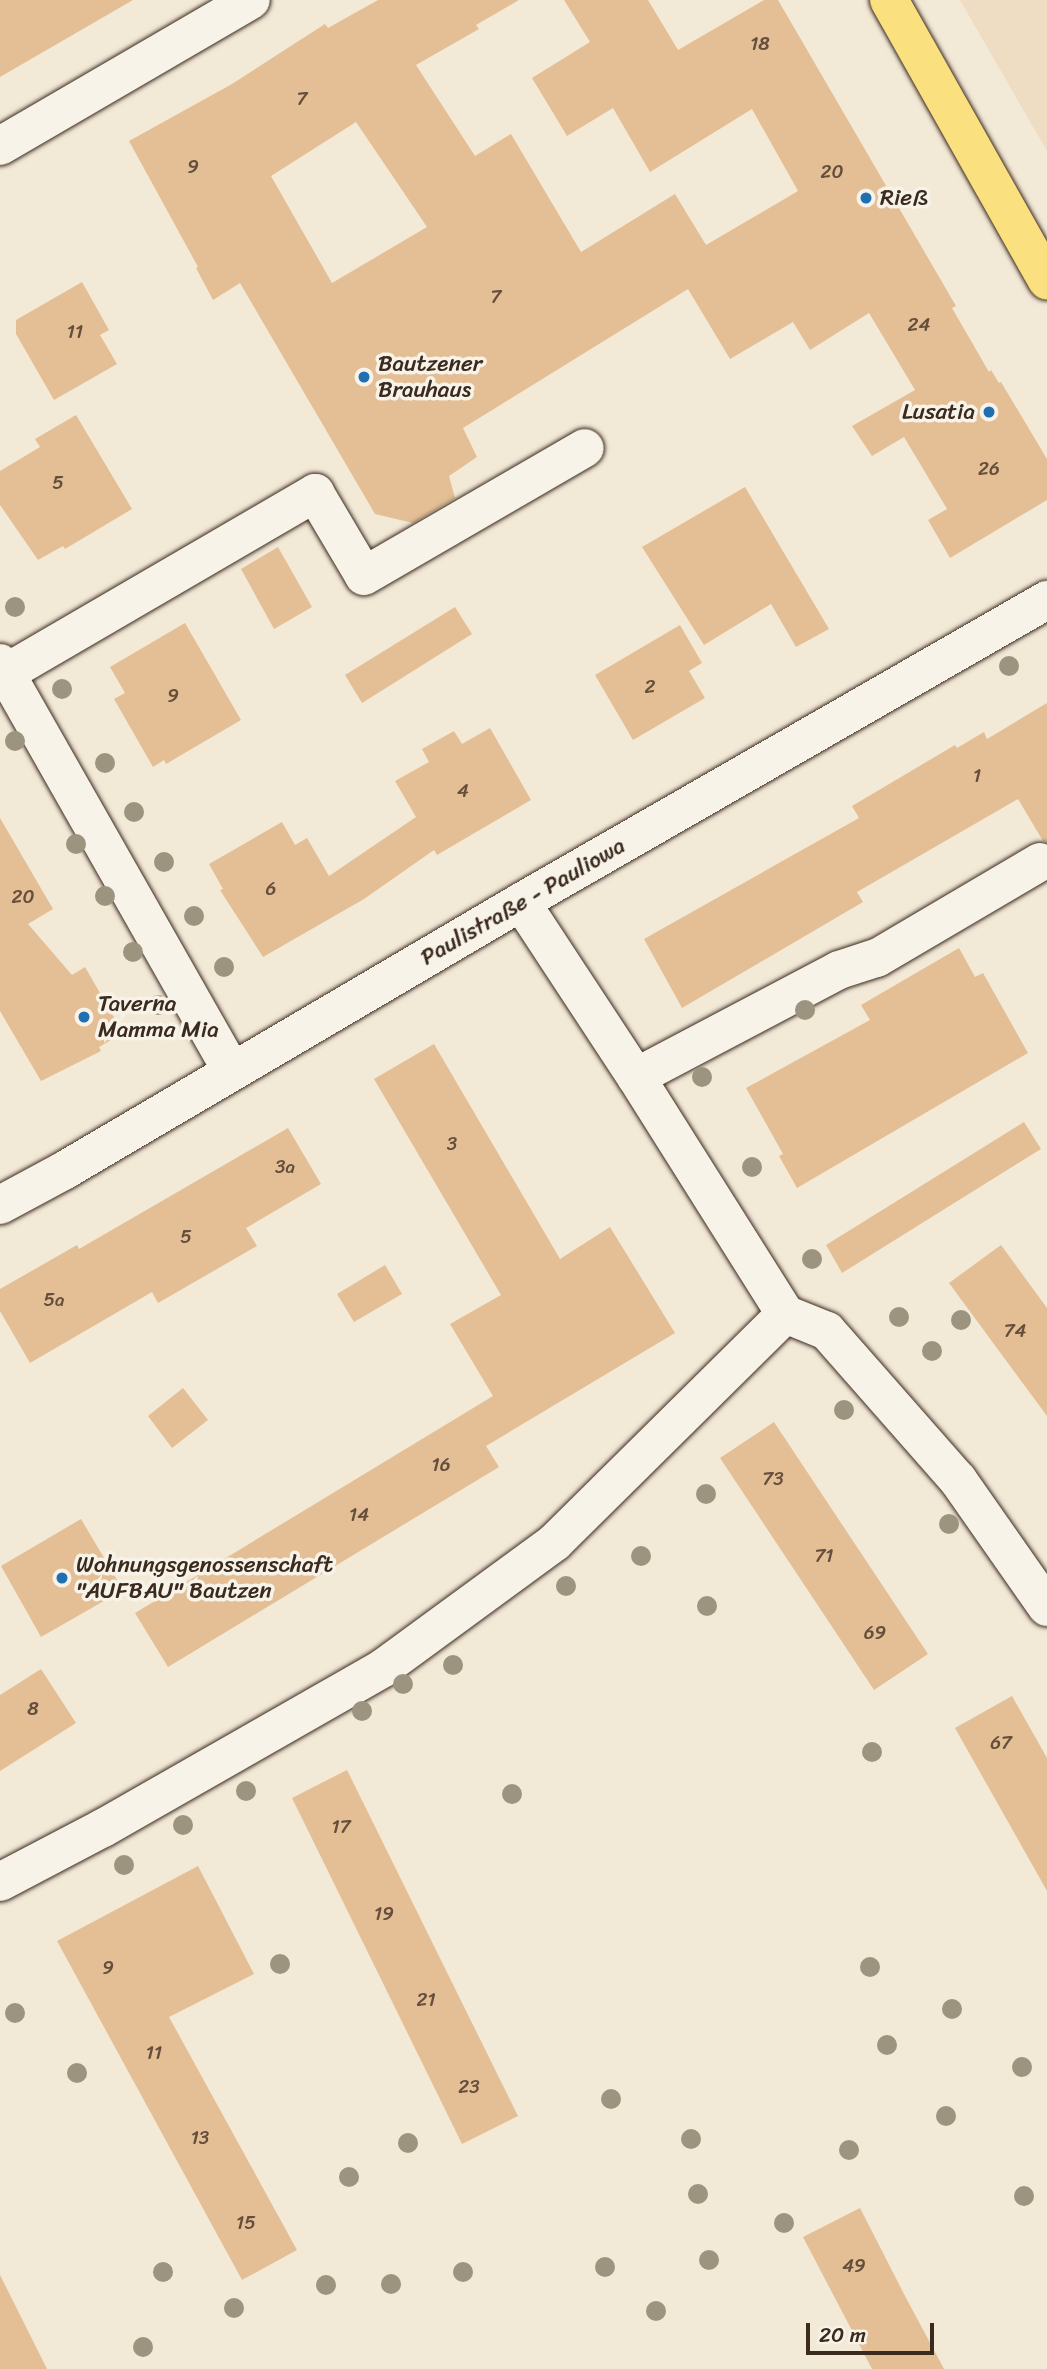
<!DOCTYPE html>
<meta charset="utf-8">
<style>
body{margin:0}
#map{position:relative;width:1047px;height:2369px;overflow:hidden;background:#f3e9d7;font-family:Sriracha,sans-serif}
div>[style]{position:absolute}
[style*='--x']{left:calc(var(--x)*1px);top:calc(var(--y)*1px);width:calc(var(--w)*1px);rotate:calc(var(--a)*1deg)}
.built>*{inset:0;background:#eedcc3}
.building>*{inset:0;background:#e4bf95}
.roads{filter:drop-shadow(0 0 2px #3b2a1e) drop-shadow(0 0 2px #3b2a1e)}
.minor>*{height:38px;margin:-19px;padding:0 19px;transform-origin:19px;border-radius:19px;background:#f7f3e8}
.major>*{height:38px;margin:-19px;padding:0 19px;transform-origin:19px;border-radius:19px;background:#fbe080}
.trees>*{width:20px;height:20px;margin:-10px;border-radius:50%;background:#9d947f}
.dots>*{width:19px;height:19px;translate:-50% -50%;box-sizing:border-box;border:4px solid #f7f3e8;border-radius:50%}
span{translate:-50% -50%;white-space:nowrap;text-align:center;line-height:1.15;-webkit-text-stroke:7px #f7f3e8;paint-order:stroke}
.number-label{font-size:19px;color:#654f3c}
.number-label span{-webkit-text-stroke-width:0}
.poi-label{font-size:23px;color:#3b2a1e}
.left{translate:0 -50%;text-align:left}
.right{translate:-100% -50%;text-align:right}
.street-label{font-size:23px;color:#3b2a1e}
.scale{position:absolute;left:806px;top:2323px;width:128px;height:32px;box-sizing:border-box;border:4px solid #3b2a1e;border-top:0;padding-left:9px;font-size:21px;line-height:24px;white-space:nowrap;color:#3b2a1e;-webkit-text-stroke:5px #f7f3e8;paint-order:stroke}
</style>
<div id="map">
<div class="built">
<div style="clip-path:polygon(960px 0,1047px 0,1047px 151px)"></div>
</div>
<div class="building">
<div style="clip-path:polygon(0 0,133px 0,0 77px)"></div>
<div style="clip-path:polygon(evenodd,378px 0,519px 0,476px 25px,479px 29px,416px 65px,475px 156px,511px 134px,581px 252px,675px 194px,706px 245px,798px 191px,752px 109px,650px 172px,613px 108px,567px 136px,532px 78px,590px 42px,564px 0,648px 0,678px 50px,764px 0,778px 0,956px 306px,952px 308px,989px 372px,991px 370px,999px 383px,1001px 382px,1047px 459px,1047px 500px,950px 558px,928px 520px,947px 509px,904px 437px,872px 456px,852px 426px,915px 390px,869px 313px,810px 350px,793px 322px,730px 359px,688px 289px,463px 428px,477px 457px,449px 476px,455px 498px,413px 523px,375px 514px,240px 283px,213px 300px,196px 268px,198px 267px,129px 141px,232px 84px,325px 24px,328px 28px,378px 0,356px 122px,427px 227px,332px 283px,271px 176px,356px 122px)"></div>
<div style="clip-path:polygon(82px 282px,109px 330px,100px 335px,117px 364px,54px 400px,16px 334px,16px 320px)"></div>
<div style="clip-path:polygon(76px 415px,132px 509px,65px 549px,63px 546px,38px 560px,0 505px,0 471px,40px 447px,35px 439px)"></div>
<div style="clip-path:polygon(745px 487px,829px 629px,796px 647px,771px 604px,704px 645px,642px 547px)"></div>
<div style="clip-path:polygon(278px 547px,312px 607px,274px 629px,241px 569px)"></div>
<div style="clip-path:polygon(455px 607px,472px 634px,362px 703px,345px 675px)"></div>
<div style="clip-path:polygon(185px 623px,241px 720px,166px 764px,164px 760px,153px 767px,114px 699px,125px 693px,110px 667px)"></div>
<div style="clip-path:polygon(680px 625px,702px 663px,689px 671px,705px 698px,633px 740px,595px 675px)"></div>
<div style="clip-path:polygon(1047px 703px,1047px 842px,1043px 841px,1018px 799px,857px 892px,863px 902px,682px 1008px,644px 939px,859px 818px,852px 806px,955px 745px,957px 748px,984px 732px,987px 739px)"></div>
<div style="clip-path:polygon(490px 728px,531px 800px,437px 855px,434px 850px,364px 899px,263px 957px,220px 890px,223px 889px,209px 864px,282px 822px,295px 845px,307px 838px,329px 876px,416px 817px,395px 781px,429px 762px,422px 749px,454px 731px,462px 744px)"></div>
<div style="clip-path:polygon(0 818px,53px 909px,28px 924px,72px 975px,85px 967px,123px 1033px,99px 1047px,101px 1051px,41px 1081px,0 1011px)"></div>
<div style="clip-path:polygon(959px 948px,975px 977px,983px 973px,1028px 1053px,797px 1188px,779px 1156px,783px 1154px,746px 1088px,870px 1020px,861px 1005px)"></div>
<div style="clip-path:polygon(434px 1044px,560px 1259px,610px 1227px,675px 1333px,486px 1446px,499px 1467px,168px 1667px,135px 1613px,493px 1396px,450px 1324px,501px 1295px,374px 1079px)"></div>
<div style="clip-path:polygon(1024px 1122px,1041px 1149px,842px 1273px,826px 1245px)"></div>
<div style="clip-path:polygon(288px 1128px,321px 1184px,246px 1228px,257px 1246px,158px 1303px,152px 1292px,30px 1363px,0 1311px,0 1289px,77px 1245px,79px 1249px)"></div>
<div style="clip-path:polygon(1001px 1245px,1047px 1308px,1047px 1416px,949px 1283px)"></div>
<div style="clip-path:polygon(385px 1265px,402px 1294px,354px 1322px,337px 1294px)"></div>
<div style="clip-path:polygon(183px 1388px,208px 1420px,172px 1448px,148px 1416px)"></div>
<div style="clip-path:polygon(774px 1422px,928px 1654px,874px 1690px,720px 1458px)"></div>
<div style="clip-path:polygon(81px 1519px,123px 1590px,41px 1637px,1px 1566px)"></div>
<div style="clip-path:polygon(41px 1669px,76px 1723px,0 1771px,0 1695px)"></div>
<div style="clip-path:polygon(1012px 1696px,1047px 1758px,1047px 1891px,955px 1728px)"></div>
<div style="clip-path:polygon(347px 1770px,518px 2116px,462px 2144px,292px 1798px)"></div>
<div style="clip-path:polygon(198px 1866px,254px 1974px,169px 2017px,297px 2250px,242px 2280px,57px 1941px)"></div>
<div style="clip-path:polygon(860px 2208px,904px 2294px,944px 2369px,872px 2369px,848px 2323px,803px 2237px)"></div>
<div style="clip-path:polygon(0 2275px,47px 2369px,0 2369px)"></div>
</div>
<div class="roads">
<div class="minor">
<div style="--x:0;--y:146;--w:290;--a:-30.2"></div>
<div style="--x:0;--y:663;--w:469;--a:60.4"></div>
<div style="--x:6;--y:673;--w:358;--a:-30.2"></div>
<div style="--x:315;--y:493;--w:96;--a:59.4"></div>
<div style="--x:364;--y:576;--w:255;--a:-30.1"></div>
<div style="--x:521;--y:902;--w:209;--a:56.7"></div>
<div style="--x:636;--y:1077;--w:280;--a:57.8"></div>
<div style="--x:785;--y:1314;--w:45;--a:22"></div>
<div style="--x:827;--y:1331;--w:198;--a:48.7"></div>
<div style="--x:958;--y:1480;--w:155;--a:55"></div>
<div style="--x:636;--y:1077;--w:229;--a:-27.8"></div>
<div style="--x:839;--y:970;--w:40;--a:-18"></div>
<div style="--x:877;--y:958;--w:189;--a:-30.5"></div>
<div style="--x:0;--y:1205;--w:74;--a:-28.3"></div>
<div style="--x:65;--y:1170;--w:529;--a:-30.44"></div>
<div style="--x:521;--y:902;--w:607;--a:-29.86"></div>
<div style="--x:0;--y:1882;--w:116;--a:-27.7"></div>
<div style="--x:103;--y:1828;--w:322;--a:-29.7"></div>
<div style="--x:383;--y:1668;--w:213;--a:-36.2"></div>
<div style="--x:555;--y:1542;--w:324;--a:-44.7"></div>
</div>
<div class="major">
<div style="--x:889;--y:0;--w:322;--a:60.6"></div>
</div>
</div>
<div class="trees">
<div style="left:15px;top:607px"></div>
<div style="left:1009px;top:666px"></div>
<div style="left:62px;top:689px"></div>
<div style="left:15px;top:741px"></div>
<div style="left:105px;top:763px"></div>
<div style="left:134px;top:812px"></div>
<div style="left:76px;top:844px"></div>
<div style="left:164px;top:862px"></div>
<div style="left:105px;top:896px"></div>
<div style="left:194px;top:916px"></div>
<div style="left:133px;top:952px"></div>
<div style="left:224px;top:967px"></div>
<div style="left:158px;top:1005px"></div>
<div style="left:805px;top:1010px"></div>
<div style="left:702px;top:1077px"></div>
<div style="left:752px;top:1167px"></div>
<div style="left:812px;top:1259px"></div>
<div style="left:899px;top:1317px"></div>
<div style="left:961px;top:1320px"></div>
<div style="left:932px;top:1351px"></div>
<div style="left:844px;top:1410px"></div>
<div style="left:706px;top:1494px"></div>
<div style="left:949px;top:1524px"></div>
<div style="left:641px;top:1556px"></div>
<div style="left:566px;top:1586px"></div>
<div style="left:707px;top:1606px"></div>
<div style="left:453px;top:1665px"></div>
<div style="left:403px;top:1684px"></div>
<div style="left:362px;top:1711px"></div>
<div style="left:872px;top:1752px"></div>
<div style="left:246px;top:1791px"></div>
<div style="left:512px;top:1794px"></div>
<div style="left:183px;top:1825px"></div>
<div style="left:124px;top:1865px"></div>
<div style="left:280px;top:1964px"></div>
<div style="left:870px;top:1967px"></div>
<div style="left:952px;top:2009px"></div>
<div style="left:15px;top:2013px"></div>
<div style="left:887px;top:2045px"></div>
<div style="left:1022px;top:2067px"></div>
<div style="left:77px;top:2073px"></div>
<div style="left:611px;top:2099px"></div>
<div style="left:946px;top:2116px"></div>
<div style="left:691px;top:2139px"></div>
<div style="left:408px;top:2143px"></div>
<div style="left:849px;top:2150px"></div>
<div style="left:349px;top:2177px"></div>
<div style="left:698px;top:2194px"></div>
<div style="left:1024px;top:2196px"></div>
<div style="left:784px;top:2223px"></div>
<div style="left:709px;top:2260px"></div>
<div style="left:605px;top:2267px"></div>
<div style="left:163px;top:2272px"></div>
<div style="left:463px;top:2272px"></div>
<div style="left:391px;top:2284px"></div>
<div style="left:326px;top:2285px"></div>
<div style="left:234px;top:2308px"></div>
<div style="left:656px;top:2311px"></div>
<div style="left:143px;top:2347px"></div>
</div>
<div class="dots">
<div style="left:866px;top:198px;background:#1f6fb2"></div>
<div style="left:364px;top:377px;background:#1f6fb2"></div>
<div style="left:989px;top:412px;background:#1f6fb2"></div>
<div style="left:84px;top:1017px;background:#1f6fb2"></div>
<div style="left:62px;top:1578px;background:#1f6fb2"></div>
</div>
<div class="number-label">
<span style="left:760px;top:44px">18</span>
<span style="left:302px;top:99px">7</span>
<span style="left:193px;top:167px">9</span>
<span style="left:832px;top:172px">20</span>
<span style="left:496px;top:297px">7</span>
<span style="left:919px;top:325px">24</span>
<span style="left:75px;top:332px">11</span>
<span style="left:989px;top:469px">26</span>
<span style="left:58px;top:483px">5</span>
<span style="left:650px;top:687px">2</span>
<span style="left:173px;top:696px">9</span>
<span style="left:977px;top:776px">1</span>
<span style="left:463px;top:791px">4</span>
<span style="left:271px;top:889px">6</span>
<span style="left:23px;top:897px">20</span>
<span style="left:452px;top:1144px">3</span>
<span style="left:285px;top:1167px">3a</span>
<span style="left:186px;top:1237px">5</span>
<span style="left:54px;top:1300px">5a</span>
<span style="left:1015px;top:1331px">74</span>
<span style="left:441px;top:1465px">16</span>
<span style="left:773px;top:1479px">73</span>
<span style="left:359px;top:1515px">14</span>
<span style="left:824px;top:1556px">71</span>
<span style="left:875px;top:1633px">69</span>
<span style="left:33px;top:1709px">8</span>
<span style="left:1001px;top:1743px">67</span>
<span style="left:341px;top:1827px">17</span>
<span style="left:384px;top:1914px">19</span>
<span style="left:108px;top:1968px">9</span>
<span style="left:426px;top:2000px">21</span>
<span style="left:154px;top:2053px">11</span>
<span style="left:469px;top:2087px">23</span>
<span style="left:200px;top:2138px">13</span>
<span style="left:246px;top:2223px">15</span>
<span style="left:854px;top:2266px">49</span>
</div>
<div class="poi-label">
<span class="left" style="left:880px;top:198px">Rieß</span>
<span class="left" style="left:378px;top:377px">Bautzener<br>Brauhaus</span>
<span class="right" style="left:975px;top:412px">Lusatia</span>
<span class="left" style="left:98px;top:1017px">Taverna<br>Mamma Mia</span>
<span class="left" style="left:76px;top:1578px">Wohnungsgenossenschaft<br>"AUFBAU" Bautzen</span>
</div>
<div class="street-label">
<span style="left:523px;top:902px;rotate:-30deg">Paulistraße - Pauliowa</span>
</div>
<div class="scale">20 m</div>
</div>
